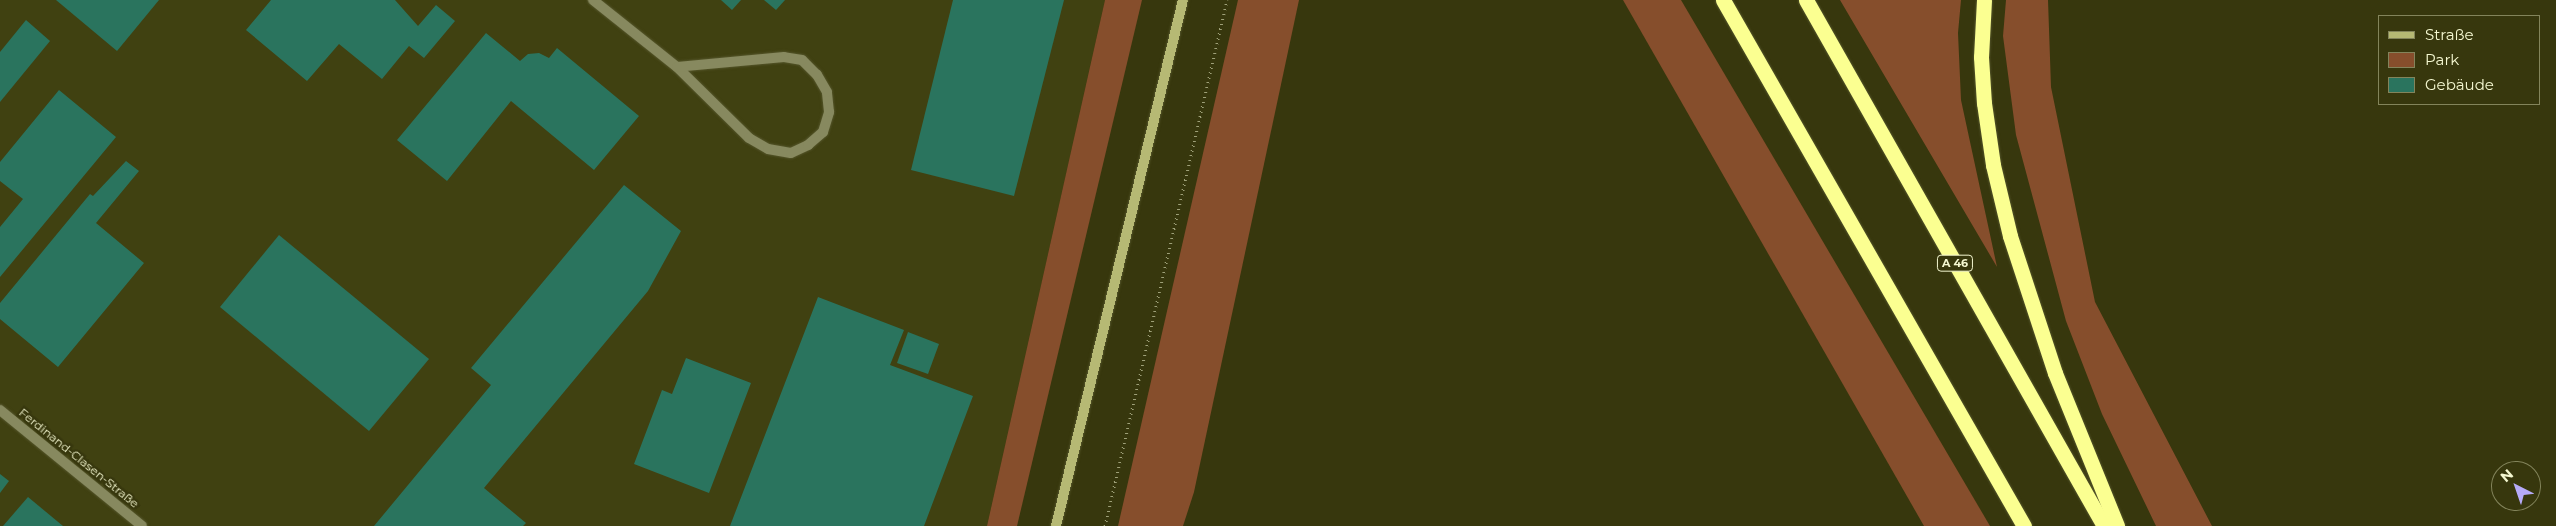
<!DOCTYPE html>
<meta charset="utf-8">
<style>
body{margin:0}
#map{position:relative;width:2556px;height:526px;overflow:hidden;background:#37370d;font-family:Montserrat,sans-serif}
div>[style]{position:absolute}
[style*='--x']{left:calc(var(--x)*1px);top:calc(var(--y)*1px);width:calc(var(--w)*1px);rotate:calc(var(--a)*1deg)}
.built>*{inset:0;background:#404111}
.green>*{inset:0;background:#864e2c}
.building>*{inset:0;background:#2a745e}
.path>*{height:3px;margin-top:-1.5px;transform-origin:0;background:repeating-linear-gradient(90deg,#9ea078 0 1px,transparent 0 5px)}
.roads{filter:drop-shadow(0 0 1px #55562c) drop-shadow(0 0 1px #55562c)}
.street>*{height:10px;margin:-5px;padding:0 5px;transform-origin:5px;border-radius:5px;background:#87895f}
.secondary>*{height:10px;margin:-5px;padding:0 5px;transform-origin:5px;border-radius:5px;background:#b6b974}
.highway>*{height:15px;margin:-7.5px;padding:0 7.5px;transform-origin:7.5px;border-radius:7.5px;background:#fbff91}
span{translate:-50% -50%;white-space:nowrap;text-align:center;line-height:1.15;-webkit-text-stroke:5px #37370d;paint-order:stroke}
.shield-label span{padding:1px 4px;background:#37370d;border:1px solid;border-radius:4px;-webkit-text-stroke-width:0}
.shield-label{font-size:11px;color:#f5f8d1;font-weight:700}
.street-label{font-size:12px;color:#f5f8d1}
.legend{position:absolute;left:2378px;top:15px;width:162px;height:90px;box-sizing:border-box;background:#37370d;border:1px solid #83845b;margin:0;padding:6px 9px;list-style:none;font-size:15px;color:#f5f8d1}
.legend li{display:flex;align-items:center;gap:10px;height:25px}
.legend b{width:25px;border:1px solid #83845b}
.north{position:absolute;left:2491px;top:461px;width:50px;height:50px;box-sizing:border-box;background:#37370d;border:1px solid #83845b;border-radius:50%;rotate:319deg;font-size:14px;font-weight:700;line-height:20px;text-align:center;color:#f5f8d1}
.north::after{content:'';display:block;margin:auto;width:18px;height:22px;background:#b6abf8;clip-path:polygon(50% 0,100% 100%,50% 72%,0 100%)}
</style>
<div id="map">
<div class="built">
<div style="clip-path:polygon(0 0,1105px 0,987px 526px,0 526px)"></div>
</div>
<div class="green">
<div style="clip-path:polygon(1105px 0,1142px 0,1017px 526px,987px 526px)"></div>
<div style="clip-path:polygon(1238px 0,1299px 0,1194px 492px,1183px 526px,1118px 526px)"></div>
<div style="clip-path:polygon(1623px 0,1681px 0,1990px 526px,1924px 526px)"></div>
<div style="clip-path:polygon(1840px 0,1961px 0,1958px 33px,1961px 100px,1997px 267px)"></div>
<div style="clip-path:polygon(2006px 0,2048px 0,2051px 87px,2095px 302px,2212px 526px,2156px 526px,2102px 414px,2066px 321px,2016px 135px,2003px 36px)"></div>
</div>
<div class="building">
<div style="clip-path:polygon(56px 0,159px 0,117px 51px)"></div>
<div style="clip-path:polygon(271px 0,395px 0,418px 26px,436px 5px,455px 21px,424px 58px,409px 46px,382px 79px,339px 44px,307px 81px,246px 30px)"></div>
<div style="clip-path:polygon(721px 0,741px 0,732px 10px)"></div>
<div style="clip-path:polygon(764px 0,785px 0,776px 10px)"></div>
<div style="clip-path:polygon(953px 0,1064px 0,1014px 196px,911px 170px)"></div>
<div style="clip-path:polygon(26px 20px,50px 41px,0 102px,0 52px)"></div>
<div style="clip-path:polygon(486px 33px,520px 61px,528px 54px,539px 53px,549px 58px,557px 48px,639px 116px,594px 170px,511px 101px,447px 181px,397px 140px)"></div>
<div style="clip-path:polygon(59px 90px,116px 137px,0 277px,0 227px,23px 199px,0 181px,0 162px)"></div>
<div style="clip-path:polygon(126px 161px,139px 171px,96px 223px,144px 263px,58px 367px,0 319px,0 303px,90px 194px,93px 196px)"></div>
<div style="clip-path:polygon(624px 185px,681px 231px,648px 291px,484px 488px,526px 523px,523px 526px,374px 526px,491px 385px,471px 368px)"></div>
<div style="clip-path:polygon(279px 235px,429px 359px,369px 431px,220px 307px)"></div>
<div style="clip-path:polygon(818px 297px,904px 330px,890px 365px,973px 396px,924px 526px,730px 526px)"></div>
<div style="clip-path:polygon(908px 332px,939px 344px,928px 374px,897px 363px)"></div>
<div style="clip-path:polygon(686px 358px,751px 383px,709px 493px,634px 464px,662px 390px,672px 394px)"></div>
<div style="clip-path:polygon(0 474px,9px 481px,0 493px)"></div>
<div style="clip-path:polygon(28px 497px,63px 526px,3px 526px)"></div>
</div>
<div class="path">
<div style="--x:1105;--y:526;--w:540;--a:-76.94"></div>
</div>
<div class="roads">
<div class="street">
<div style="--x:593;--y:0;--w:107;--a:38.6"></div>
<div style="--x:677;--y:67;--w:101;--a:44.6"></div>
<div style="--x:749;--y:138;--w:22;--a:30"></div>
<div style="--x:768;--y:149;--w:23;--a:10"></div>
<div style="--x:791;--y:153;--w:19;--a:-25"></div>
<div style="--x:808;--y:145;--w:20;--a:-41"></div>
<div style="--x:823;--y:132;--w:21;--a:-73"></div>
<div style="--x:829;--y:112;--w:20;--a:-96"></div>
<div style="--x:827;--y:92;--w:20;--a:-120"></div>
<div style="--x:817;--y:75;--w:21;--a:-135"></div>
<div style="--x:802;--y:60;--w:18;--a:-171"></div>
<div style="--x:784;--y:57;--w:107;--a:174.7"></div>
<div style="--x:0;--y:410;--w:183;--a:39.2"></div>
</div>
<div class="secondary">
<div style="--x:1056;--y:526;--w:541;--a:-76.43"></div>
</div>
<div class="highway">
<div style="--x:1723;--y:0;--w:606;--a:60.22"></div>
<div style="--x:1806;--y:0;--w:605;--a:60.47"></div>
<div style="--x:1984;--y:0;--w:57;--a:93"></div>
<div style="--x:1981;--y:57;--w:46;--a:86.3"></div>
<div style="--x:1984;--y:103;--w:63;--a:81.7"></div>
<div style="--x:1993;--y:165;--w:73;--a:76.5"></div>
<div style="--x:2010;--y:236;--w:144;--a:71.8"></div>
<div style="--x:2055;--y:373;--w:165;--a:67.9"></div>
</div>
</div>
<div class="shield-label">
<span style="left:1955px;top:263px">A 46</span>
</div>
<div class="street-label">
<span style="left:79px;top:458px;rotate:39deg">Ferdinand-Clasen-Straße</span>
</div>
<ul class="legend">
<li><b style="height:6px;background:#b6b974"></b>Straße</li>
<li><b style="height:14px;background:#864e2c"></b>Park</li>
<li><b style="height:14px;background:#2a745e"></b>Gebäude</li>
</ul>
<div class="north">N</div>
</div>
